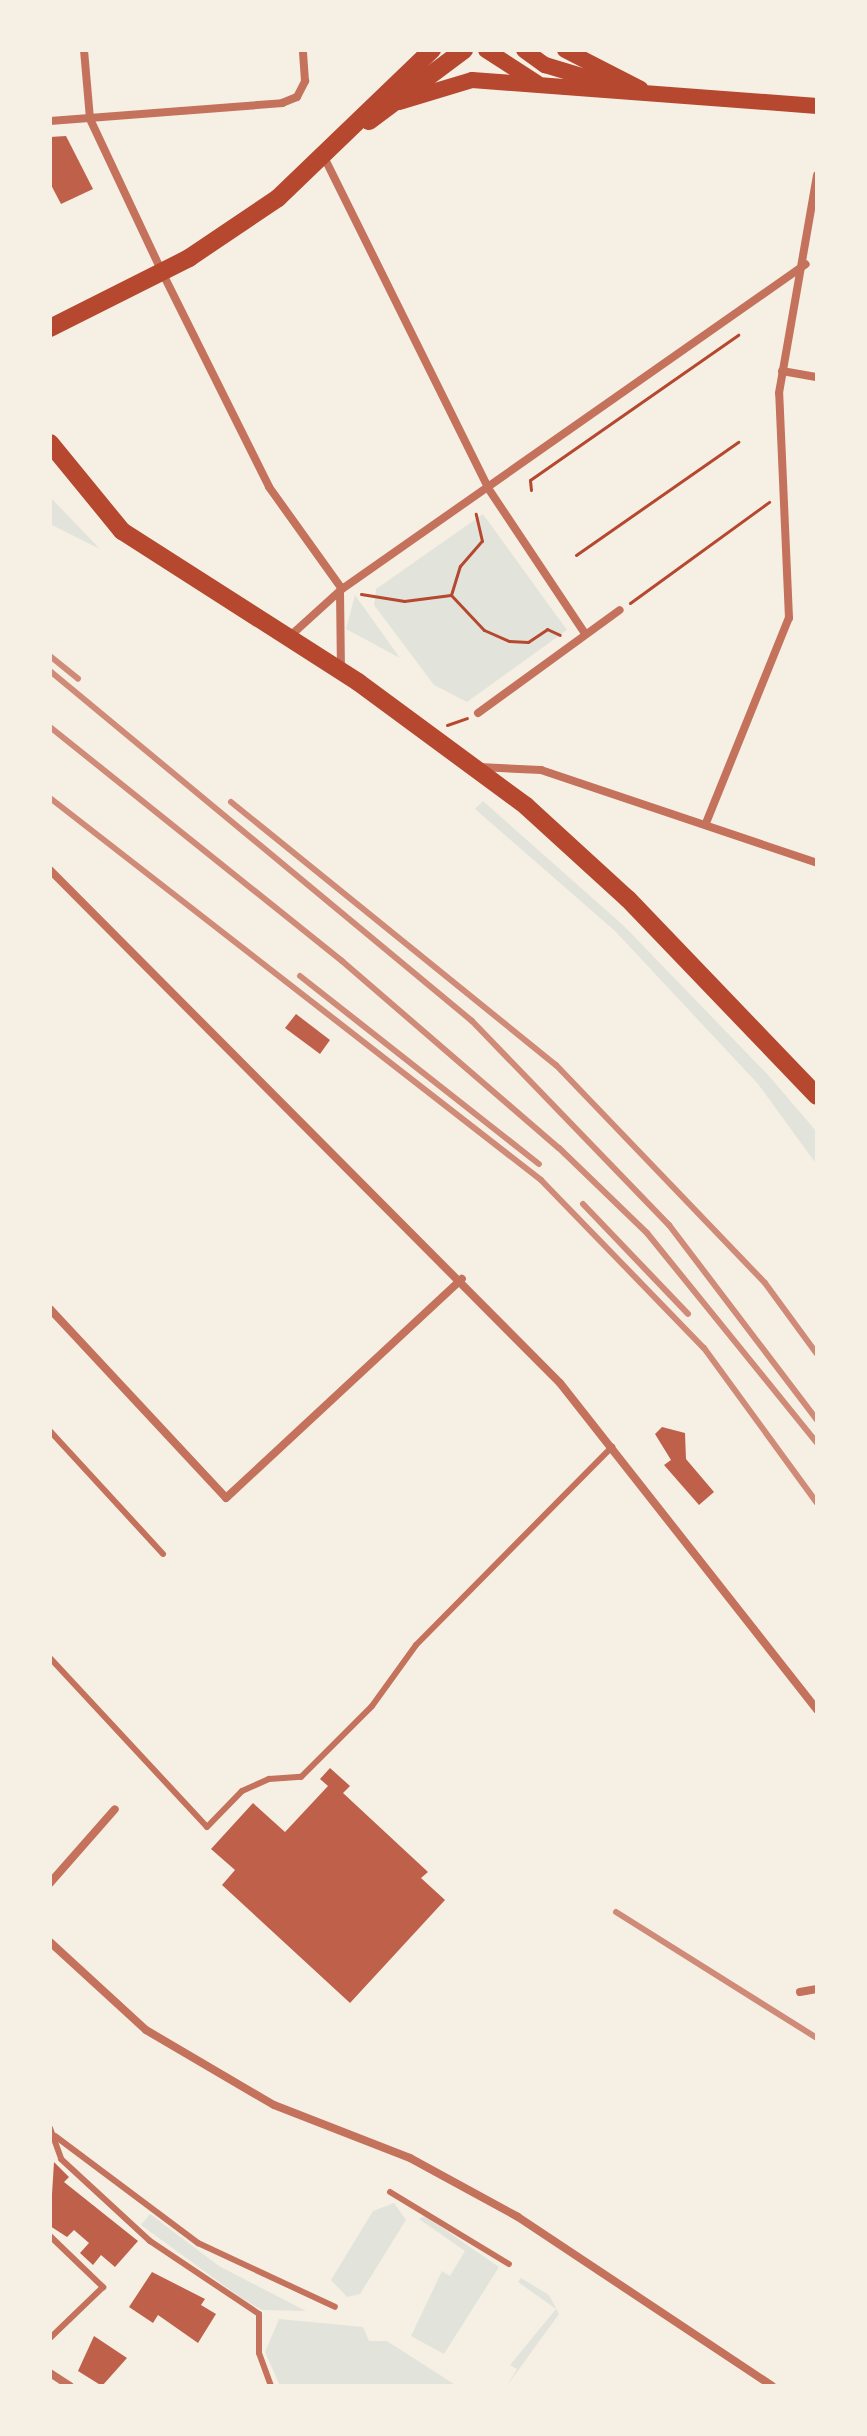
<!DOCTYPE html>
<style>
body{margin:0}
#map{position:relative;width:867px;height:2436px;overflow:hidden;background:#f6efe4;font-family:"Playfair Display",serif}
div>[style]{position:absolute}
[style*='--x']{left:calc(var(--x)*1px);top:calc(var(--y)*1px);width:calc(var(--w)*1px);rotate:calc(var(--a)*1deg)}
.green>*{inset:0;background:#e2e4dc}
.building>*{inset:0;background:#bf614a}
.path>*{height:3px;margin:-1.5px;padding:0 1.5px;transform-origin:1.5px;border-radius:1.5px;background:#b5482f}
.service>*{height:6px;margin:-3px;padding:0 3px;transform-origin:3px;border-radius:3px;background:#c5725c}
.minor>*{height:8px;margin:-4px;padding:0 4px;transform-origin:4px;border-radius:4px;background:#c5725c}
.secondary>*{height:16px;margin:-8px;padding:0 8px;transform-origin:8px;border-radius:8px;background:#b5482f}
.primary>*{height:18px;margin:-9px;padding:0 9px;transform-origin:9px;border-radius:9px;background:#b5482f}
.rail>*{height:6px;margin:-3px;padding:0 3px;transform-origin:3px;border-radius:3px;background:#cf8b77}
span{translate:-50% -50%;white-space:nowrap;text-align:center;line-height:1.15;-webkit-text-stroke:8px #f6efe4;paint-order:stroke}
.frame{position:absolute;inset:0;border:52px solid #f6efe4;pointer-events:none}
</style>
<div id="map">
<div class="green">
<div style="clip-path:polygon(50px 497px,100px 549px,50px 524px)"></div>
<div style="clip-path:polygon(483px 514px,567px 630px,467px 702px,434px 685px,374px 605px,376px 589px)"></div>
<div style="clip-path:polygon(355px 595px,400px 658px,346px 629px)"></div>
<div style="clip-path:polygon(483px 801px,624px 926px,769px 1076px,817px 1132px,817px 1165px,758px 1084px,615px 931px,475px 809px)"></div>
<div style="clip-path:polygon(394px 2203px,406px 2220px,360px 2294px,347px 2297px,331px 2280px,373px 2211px)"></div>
<div style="clip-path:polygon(150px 2214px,219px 2266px,306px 2311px,262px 2310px,241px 2298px,141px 2225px)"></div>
<div style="clip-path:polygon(425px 2216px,499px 2267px,444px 2354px,411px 2336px,442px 2271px,450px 2276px,465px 2251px,419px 2219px)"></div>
<div style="clip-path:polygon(521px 2278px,549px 2295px,559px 2314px,507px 2386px,517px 2369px,510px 2365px,556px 2309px,518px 2282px)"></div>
<div style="clip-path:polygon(279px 2319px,363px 2327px,369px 2341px,387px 2341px,454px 2384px,280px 2386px,265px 2352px)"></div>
</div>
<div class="building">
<div style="clip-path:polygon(66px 136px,93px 189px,61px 204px,50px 183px,50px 137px)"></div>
<div style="clip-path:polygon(296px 1014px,330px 1040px,320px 1054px,285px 1028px)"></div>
<div style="clip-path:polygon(662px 1427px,685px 1433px,686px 1459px,714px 1492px,699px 1505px,664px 1465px,671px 1460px,655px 1434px)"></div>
<div style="clip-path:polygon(330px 1768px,350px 1786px,343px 1793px,428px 1872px,421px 1878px,445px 1900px,350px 2003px,222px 1885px,235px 1870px,211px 1849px,253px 1803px,285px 1832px,328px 1786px,320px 1779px)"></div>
<div style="clip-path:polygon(54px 2162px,69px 2177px,64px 2182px,138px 2241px,115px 2267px,101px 2255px,93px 2265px,80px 2253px,89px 2243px,74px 2230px,67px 2237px,50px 2226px)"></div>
<div style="clip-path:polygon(152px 2272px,205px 2299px,201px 2305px,216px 2314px,198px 2343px,158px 2315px,153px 2323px,129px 2307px)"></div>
<div style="clip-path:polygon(94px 2336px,127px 2358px,102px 2386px,78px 2371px)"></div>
</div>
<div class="path">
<div style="--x:531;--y:490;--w:10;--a:-96"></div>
<div style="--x:530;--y:480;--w:254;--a:-34.9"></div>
<div style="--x:576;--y:555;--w:198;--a:-34.9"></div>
<div style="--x:361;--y:594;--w:44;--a:9.2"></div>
<div style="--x:404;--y:601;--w:47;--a:-7.3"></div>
<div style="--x:451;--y:595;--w:30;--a:-73"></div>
<div style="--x:460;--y:566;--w:33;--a:-49"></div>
<div style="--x:482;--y:541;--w:28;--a:-103"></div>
<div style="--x:451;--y:595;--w:48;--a:46.7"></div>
<div style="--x:484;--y:630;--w:27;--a:24"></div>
<div style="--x:509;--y:641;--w:19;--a:3"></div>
<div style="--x:528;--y:642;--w:23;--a:-34"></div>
<div style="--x:547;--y:629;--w:14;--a:25"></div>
<div style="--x:630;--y:603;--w:172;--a:-36"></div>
<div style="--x:447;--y:725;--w:21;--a:-19"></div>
</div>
<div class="service">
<div style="--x:50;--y:1431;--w:167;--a:47.4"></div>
<div style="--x:51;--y:1659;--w:229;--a:47.1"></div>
<div style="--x:207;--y:1827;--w:50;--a:-45.8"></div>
<div style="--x:242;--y:1791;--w:30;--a:-24"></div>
<div style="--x:269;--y:1779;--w:32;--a:-4"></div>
<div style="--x:301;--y:1777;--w:100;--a:-45"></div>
<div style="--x:372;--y:1706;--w:75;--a:-54.2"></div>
<div style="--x:416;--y:1645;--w:279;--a:-45.3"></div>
<div style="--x:50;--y:2128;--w:33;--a:70"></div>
<div style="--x:61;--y:2159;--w:121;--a:42.7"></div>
<div style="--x:150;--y:2241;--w:131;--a:33.8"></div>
<div style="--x:259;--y:2314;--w:39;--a:90"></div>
<div style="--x:259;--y:2353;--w:35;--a:70"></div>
<div style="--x:55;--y:2136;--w:179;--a:36.8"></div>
<div style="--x:198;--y:2243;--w:151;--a:25"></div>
<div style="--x:390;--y:2192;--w:139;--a:31.2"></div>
<div style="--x:50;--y:2236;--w:74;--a:43.9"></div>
<div style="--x:103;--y:2287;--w:74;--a:136.1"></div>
</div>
<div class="minor">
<div style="--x:84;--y:50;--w:69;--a:85"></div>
<div style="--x:90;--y:119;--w:169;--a:64.8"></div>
<div style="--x:162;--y:272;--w:240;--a:63.5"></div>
<div style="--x:269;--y:487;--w:125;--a:54.4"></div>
<div style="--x:50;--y:121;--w:233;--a:-4.4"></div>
<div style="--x:282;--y:103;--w:16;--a:-22"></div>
<div style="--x:297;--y:97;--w:18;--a:-63"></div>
<div style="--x:305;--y:81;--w:31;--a:-94"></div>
<div style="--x:324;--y:157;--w:369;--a:63.6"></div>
<div style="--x:488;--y:488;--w:173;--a:56.3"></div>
<div style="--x:782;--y:371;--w:36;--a:10"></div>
<div style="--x:340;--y:591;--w:78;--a:89.3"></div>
<div style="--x:289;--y:637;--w:72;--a:-42.2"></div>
<div style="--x:342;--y:589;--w:566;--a:-35.01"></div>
<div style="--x:478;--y:713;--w:175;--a:-36"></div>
<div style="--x:479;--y:767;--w:62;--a:2.8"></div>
<div style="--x:541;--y:770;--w:291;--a:18.6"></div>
<div style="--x:706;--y:823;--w:221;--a:-68"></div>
<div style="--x:789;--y:618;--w:225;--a:-92.5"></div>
<div style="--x:779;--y:393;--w:221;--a:-80.1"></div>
<div style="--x:50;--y:870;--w:723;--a:45.17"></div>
<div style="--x:560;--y:1383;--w:416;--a:51.8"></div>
<div style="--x:50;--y:1309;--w:258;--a:47"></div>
<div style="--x:226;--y:1498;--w:322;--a:-42.9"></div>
<div style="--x:50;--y:1883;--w:98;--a:-48.7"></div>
<div style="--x:50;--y:1942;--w:130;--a:42.5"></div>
<div style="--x:146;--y:2030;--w:148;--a:30.4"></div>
<div style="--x:274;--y:2105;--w:146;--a:21.3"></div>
<div style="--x:410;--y:2158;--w:123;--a:28.6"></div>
<div style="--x:518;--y:2217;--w:305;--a:33.6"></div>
<div style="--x:800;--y:1992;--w:17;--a:-10"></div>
<div style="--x:50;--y:2373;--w:24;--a:33"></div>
</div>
<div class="secondary">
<div style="--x:486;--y:50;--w:61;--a:32.9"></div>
<div style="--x:524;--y:50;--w:26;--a:36"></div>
<div style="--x:545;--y:65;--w:63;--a:16.7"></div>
<div style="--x:565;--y:50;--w:85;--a:27.2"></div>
<div style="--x:399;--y:102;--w:76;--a:-16.8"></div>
<div style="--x:472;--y:80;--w:346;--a:4.3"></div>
</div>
<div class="primary">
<div style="--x:369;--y:121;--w:119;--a:-36.8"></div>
<div style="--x:50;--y:328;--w:156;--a:-26.7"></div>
<div style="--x:189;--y:258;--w:107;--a:-34"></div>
<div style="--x:278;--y:198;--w:214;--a:-43.9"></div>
<div style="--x:50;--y:443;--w:114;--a:50.7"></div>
<div style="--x:122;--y:531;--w:280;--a:32.6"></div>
<div style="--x:358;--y:682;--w:209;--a:36.4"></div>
<div style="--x:526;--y:806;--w:138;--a:42.4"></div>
<div style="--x:628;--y:899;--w:273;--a:46.2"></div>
</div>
<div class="rail">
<div style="--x:50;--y:656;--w:36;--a:39"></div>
<div style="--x:50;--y:671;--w:548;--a:39.67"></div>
<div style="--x:472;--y:1021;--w:284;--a:46"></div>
<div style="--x:669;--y:1225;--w:245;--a:52.8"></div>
<div style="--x:50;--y:727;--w:374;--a:38.7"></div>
<div style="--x:342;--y:961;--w:286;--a:40.8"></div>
<div style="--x:559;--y:1148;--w:122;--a:44"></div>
<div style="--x:647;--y:1233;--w:270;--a:51"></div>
<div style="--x:50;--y:798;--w:622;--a:37.88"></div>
<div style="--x:541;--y:1180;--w:234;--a:45.9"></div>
<div style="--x:704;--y:1348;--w:192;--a:53.9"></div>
<div style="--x:231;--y:802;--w:418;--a:39"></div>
<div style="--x:556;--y:1065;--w:302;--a:46.2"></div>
<div style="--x:765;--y:1283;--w:88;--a:53.8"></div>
<div style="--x:300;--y:976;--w:304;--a:38.2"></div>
<div style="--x:583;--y:1204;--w:152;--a:46.3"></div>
<div style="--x:616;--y:1912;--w:237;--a:32.1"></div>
</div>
<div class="frame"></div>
</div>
